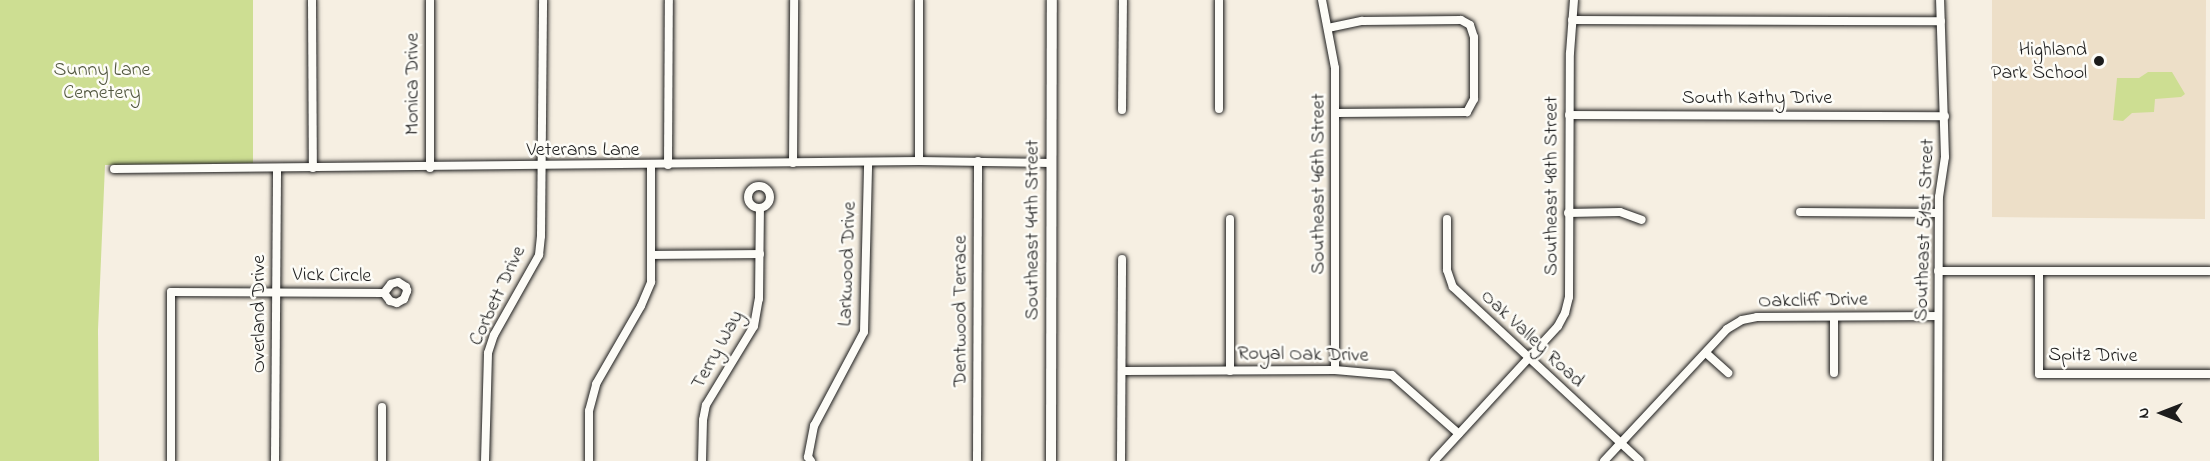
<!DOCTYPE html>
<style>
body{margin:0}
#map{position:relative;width:2210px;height:461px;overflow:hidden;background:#f6efe2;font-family:"Indie Flower",sans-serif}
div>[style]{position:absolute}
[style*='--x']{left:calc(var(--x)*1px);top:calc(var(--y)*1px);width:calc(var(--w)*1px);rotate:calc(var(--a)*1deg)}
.built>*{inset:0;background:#eddfc8}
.green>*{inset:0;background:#cdde92}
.roads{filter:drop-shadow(0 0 2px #1c1c1c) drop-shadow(0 0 2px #1c1c1c)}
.street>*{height:8px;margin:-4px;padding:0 4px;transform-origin:4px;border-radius:4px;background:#fdfcf7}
.street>.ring{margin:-4px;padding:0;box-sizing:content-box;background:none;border:8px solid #fdfcf7;border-radius:50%}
.secondary>*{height:10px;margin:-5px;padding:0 5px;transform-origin:5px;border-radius:5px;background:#fdfcf7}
.dots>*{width:16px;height:16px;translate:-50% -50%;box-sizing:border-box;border:3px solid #fdfcf7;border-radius:50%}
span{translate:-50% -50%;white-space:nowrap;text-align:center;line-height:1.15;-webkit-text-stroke:5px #fdfcf7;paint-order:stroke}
.poi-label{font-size:20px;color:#1c1c1c}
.right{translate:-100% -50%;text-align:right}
.park-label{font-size:20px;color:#51563f}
.street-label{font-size:20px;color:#1c1c1c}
.north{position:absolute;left:2132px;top:383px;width:60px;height:60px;-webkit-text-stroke:4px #fdfcf7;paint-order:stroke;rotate:270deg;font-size:16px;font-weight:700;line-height:24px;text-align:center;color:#1c1c1c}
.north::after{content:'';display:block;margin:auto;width:21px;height:27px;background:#1c1c1c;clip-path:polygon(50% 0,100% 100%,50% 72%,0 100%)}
</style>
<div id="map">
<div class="built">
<div style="clip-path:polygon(1992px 0,2206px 0,2205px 219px,1992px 217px)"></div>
</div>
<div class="green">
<div style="clip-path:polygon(0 0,253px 0,253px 163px,105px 165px,98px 330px,99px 461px,0 461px)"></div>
<div style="clip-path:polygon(2148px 72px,2172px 72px,2185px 94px,2181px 97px,2155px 99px,2154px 112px,2132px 113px,2123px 121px,2113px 120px,2117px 78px,2139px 78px)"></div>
</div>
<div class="roads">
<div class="street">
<div style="--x:312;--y:0;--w:168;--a:89.7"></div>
<div style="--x:430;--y:0;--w:168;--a:90"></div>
<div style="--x:919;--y:0;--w:161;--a:90"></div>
<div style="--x:1219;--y:0;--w:109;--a:90"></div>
<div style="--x:1322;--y:0;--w:69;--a:79.2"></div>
<div style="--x:1335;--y:68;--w:302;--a:90"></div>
<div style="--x:1572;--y:20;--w:369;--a:0.2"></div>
<div style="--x:1328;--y:28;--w:35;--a:-12"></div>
<div style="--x:1362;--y:21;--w:99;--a:-0.6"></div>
<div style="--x:1461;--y:20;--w:10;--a:29"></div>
<div style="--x:1470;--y:25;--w:13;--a:72"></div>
<div style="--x:1474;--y:37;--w:62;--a:90"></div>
<div style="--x:1474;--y:99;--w:15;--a:118"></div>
<div style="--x:1467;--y:112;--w:131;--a:179.6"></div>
<div style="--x:1122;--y:110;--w:110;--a:-89.5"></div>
<div style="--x:1569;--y:115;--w:376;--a:0.2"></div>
<div style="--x:793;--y:163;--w:163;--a:-89.6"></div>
<div style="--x:668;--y:165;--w:165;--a:-89.7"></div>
<div style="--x:114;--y:169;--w:805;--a:-0.57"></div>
<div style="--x:919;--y:161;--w:132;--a:0.9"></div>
<div class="ring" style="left:748px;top:186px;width:14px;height:14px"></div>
<div style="--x:1800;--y:212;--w:138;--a:0.4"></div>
<div style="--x:1568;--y:213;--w:52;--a:-1.1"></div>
<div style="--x:1620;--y:212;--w:23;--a:20"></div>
<div style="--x:1447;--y:219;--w:51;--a:90"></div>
<div style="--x:1447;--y:270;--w:18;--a:71"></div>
<div style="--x:1453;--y:287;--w:255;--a:42.9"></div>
<div style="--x:651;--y:255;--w:109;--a:-0.5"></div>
<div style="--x:1938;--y:271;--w:272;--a:0"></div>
<div style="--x:2039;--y:271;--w:103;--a:90"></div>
<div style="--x:2039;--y:374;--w:171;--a:0"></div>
<div style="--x:1834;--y:317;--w:56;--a:90"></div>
<div style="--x:1706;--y:353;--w:30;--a:42"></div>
<div style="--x:1124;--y:371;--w:211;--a:-0.3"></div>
<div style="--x:1335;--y:370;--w:57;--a:5"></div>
<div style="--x:1392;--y:375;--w:89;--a:41.4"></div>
<div style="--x:1230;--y:371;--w:152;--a:-90"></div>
<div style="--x:171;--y:461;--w:169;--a:-90"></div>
<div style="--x:171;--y:292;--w:213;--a:0.3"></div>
<div style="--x:384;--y:293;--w:10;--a:53"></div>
<div style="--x:390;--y:301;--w:7;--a:16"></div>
<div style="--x:397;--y:303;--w:8;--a:-30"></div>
<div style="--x:404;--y:299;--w:9;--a:-69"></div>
<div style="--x:407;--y:291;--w:4;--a:-104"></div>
<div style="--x:406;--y:287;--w:9;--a:-148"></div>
<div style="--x:398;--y:282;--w:7;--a:164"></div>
<div style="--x:391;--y:284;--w:11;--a:128"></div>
<div style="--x:275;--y:461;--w:293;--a:-89.6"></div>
<div style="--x:382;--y:461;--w:54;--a:-90"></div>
<div style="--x:485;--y:461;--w:108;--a:-88.4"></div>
<div style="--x:488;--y:353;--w:19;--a:-72"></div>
<div style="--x:494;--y:335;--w:92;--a:-60.6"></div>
<div style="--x:539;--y:255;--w:19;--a:-84"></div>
<div style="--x:541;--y:236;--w:236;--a:-89.5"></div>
<div style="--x:589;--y:461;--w:50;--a:-90"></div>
<div style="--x:589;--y:411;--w:28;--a:-75"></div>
<div style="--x:596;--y:384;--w:90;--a:-60"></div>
<div style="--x:641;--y:306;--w:26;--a:-67"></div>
<div style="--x:651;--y:282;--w:116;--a:-90"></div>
<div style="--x:702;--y:461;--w:41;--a:-88.6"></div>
<div style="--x:703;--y:420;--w:15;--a:-79"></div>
<div style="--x:706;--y:405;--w:92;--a:-58.7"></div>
<div style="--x:754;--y:326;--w:27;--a:-80"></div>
<div style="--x:759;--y:299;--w:90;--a:-89.4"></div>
<div style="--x:811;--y:461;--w:5;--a:-127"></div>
<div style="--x:808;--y:457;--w:32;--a:-79"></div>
<div style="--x:814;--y:426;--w:106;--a:-62"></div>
<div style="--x:864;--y:332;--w:169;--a:-88.6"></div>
<div style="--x:977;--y:461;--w:300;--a:-89.8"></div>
<div style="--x:1121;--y:461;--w:202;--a:-89.7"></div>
<div style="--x:1434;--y:461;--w:183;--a:-47.4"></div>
<div style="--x:1558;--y:326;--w:15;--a:-62"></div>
<div style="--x:1565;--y:313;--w:16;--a:-76"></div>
<div style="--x:1569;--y:297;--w:244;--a:-89.8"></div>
<div style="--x:1570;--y:53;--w:53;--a:-85.7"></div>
<div style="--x:1604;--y:461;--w:180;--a:-47"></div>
<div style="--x:1727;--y:329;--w:17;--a:-31"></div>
<div style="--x:1742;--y:320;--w:15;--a:-11"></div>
<div style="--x:1757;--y:317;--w:181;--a:-0.3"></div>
<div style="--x:1938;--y:461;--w:264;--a:-89.8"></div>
<div style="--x:1939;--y:197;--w:40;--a:-81.5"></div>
<div style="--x:1945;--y:157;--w:157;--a:-91.8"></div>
</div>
<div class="secondary">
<div style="--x:1051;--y:461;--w:461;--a:-89.9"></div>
</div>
</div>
<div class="dots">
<div style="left:2099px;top:61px;background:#1c1c1c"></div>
</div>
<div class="poi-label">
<span class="right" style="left:2087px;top:62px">Highland<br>Park School</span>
</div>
<div class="park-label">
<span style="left:102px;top:82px">Sunny Lane<br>Cemetery</span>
</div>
<div class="street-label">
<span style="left:413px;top:84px;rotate:-90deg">Monica Drive</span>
<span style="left:1757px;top:98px">South Kathy Drive</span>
<span style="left:583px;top:150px">Veterans Lane</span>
<span style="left:1319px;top:184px;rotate:-90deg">Southeast 46th Street</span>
<span style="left:1552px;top:186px;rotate:-90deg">Southeast 48th Street</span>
<span style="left:1033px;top:230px;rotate:-90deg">Southeast 44th Street</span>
<span style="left:1925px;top:230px;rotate:-88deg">Southeast 51st Street</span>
<span style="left:848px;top:264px;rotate:-88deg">Larkwood Drive</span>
<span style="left:332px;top:276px;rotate:1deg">Vick Circle</span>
<span style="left:498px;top:296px;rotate:-65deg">Corbett Drive</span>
<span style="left:1813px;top:301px;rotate:-1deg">Oakcliff Drive</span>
<span style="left:961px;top:311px;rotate:-90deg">Dentwood Terrace</span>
<span style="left:259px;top:314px;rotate:-90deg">Overland Drive</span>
<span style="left:1532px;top:339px;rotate:43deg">Oak Valley Road</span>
<span style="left:718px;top:350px;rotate:-61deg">Terry Way</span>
<span style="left:1303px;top:355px;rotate:1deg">Royal Oak Drive</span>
<span style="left:2093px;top:356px;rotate:1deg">Spitz Drive</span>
</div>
<div class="north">N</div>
</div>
